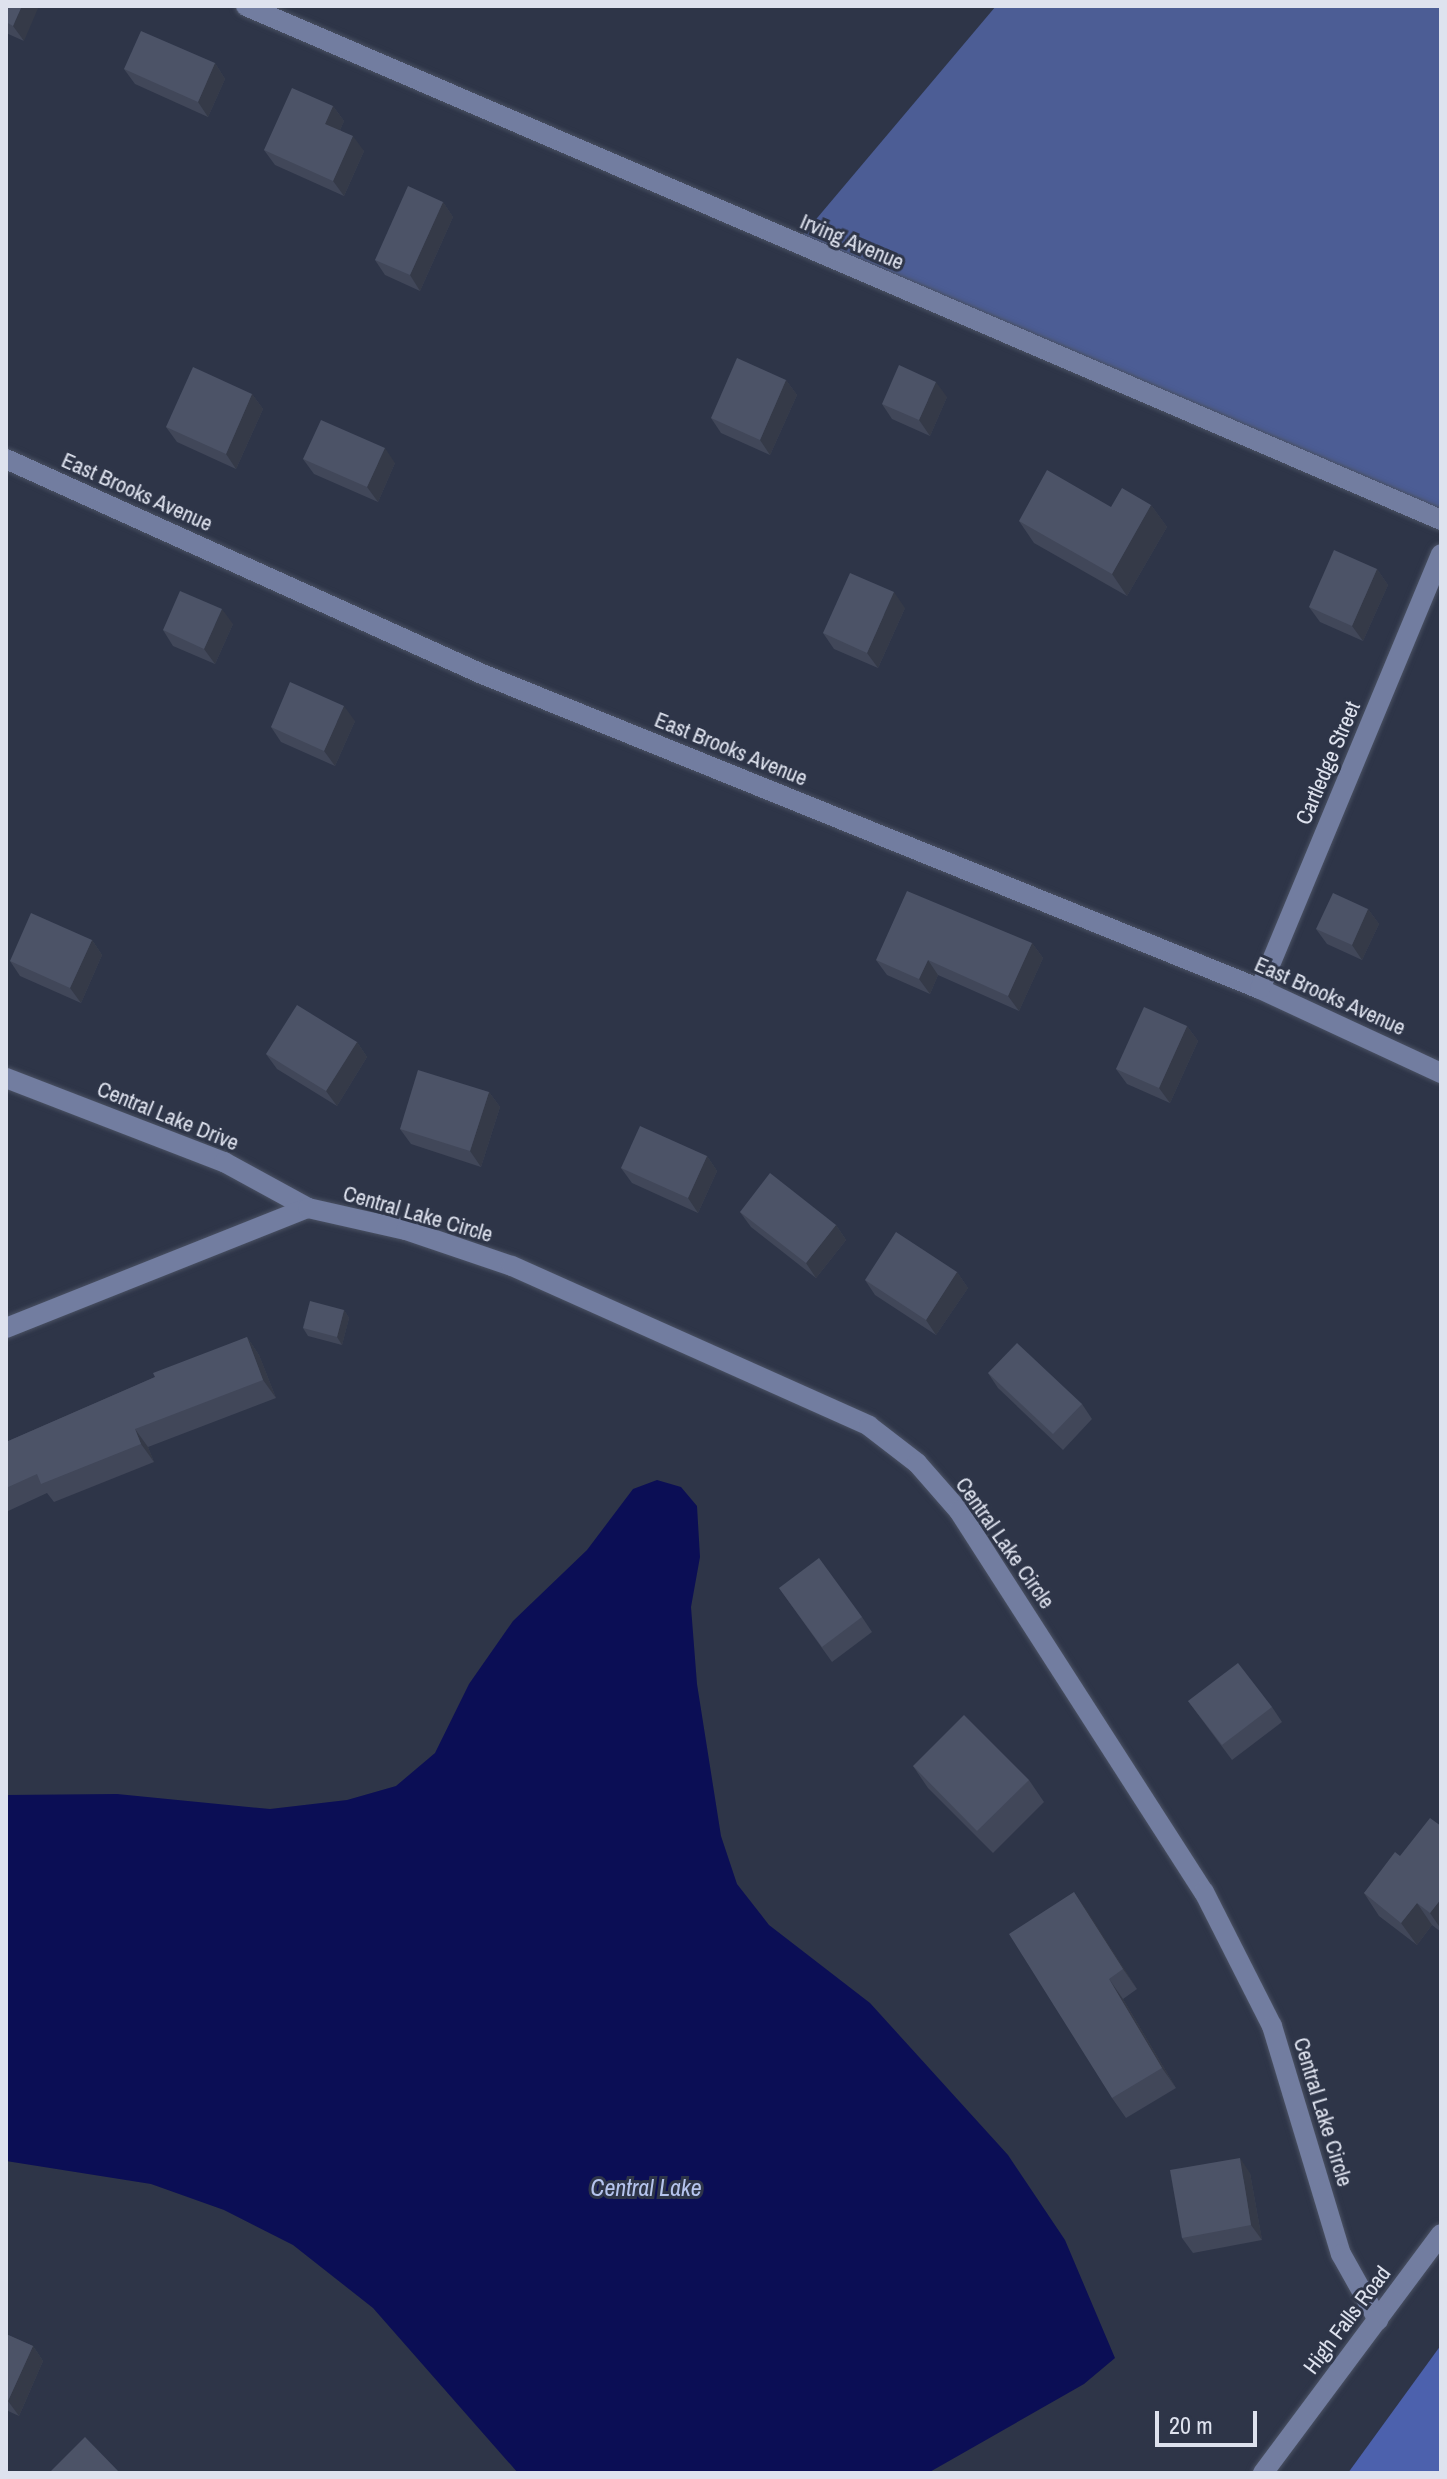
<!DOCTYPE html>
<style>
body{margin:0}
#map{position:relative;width:1447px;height:2479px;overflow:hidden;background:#2e3548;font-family:"Archivo Narrow",sans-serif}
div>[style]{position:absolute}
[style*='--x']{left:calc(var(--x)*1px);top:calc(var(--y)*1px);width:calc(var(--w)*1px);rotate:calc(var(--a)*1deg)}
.green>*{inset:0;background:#4c5d95}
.forest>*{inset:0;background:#4c61ad}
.water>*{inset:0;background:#0b0e55}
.roads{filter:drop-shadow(0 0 2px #4a5163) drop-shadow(0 0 2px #4a5163)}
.minor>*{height:20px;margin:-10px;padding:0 10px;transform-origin:10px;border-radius:10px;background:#727da0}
.wall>*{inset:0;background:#414759}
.shaded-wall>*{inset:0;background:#353a48}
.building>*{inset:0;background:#4c5367}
span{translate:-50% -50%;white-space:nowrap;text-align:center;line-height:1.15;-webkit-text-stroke:6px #2e3548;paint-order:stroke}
.street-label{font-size:22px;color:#dee2ee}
.water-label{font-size:24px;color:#b5c4ed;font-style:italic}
.frame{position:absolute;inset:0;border:8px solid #dee2ee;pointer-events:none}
.scale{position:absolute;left:1155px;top:2411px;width:102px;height:36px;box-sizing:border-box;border:4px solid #dee2ee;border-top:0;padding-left:10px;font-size:24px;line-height:28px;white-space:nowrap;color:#dee2ee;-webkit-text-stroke:6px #2e3548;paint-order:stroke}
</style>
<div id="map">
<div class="green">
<div style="clip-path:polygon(996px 6px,1441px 6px,1441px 520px,796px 243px)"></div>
</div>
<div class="forest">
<div style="clip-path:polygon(1441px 2345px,1441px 2473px,1348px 2473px)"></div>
</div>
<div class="water">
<div style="clip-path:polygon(657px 1480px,681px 1487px,697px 1506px,700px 1557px,691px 1607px,697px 1684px,721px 1836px,737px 1884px,769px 1925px,870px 2003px,1008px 2155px,1065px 2240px,1115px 2358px,1084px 2384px,928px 2473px,518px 2473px,373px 2308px,293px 2245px,224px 2210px,151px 2184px,6px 2161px,6px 1795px,117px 1794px,270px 1809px,347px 1800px,396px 1786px,435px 1753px,469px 1684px,513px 1621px,587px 1550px,633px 1489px)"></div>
</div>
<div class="roads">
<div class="minor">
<div style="--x:246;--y:6;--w:1301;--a:23.27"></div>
<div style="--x:6;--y:459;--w:522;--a:24.31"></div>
<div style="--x:482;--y:674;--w:839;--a:22.04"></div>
<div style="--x:1260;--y:989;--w:200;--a:24.9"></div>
<div style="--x:1260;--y:989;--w:471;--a:-67.4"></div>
<div style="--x:6;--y:1078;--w:234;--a:21.1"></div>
<div style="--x:224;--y:1162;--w:96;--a:28.7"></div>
<div style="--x:6;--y:1328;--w:325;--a:-21.7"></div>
<div style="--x:308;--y:1208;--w:100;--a:12.7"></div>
<div style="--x:406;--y:1230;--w:112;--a:18.8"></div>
<div style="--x:512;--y:1266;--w:391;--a:24.1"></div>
<div style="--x:869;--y:1426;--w:61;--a:37.6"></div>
<div style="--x:917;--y:1463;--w:64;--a:48.8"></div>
<div style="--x:959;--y:1511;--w:453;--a:57.3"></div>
<div style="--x:1204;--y:1892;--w:150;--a:63.1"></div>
<div style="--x:1272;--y:2026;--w:238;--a:73.2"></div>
<div style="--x:1341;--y:2254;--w:76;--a:60.7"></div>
<div style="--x:1263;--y:2473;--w:298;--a:-53.3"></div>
</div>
</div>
<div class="wall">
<div style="clip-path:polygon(6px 6px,24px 41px,6px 33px)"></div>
<div style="clip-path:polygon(215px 63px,225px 79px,208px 117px,135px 84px,124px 69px)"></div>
<div style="clip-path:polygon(333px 106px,344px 121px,340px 130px,364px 151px,344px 196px,275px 165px,264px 150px)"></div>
<div style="clip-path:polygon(443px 202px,453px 217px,420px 291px,385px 275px,375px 260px)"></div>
<div style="clip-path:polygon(786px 380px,797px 395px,770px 455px,721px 433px,711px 418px)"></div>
<div style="clip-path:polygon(252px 394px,263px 409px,236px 469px,177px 442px,166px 427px)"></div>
<div style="clip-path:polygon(947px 397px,930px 436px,892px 419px,882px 404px)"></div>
<div style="clip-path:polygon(303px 459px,395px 463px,378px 502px,314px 474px)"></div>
<div style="clip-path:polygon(1151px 505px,1167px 527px,1127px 596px,1034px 543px,1019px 521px,1111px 507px)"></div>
<div style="clip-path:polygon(1377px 569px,1388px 585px,1363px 641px,1320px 622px,1309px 607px)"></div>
<div style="clip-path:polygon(905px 608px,878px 668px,834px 649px,823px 633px)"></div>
<div style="clip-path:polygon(233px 624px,215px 664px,173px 646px,163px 630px)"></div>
<div style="clip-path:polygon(355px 721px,335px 766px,281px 742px,271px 727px)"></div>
<div style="clip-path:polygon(1368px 909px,1379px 924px,1362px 960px,1327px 944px,1316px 929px)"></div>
<div style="clip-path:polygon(92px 940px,102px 955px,81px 1003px,20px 976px,10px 961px)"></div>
<div style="clip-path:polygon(1032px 943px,1043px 958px,1019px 1011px,938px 975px,930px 994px,887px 975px,876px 960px)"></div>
<div style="clip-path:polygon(1187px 1026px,1198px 1041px,1170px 1103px,1127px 1084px,1116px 1069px)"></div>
<div style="clip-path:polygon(357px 1042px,367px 1057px,337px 1106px,277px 1069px,266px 1054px)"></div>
<div style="clip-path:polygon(489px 1092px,500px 1107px,481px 1167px,411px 1144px,400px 1129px)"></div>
<div style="clip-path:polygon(707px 1156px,717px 1171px,698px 1213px,632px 1183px,621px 1168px)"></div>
<div style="clip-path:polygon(740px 1212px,836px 1225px,846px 1240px,816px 1278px,751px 1227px)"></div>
<div style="clip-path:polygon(957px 1272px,968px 1288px,936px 1335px,875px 1295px,865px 1280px)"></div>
<div style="clip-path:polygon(344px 1310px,349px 1318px,342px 1345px,308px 1336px,303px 1328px)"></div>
<div style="clip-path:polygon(247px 1337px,259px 1355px,276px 1398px,148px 1447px,154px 1462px,54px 1502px,47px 1493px,6px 1512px,6px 1442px)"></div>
<div style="clip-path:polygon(988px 1373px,1082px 1404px,1092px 1419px,1063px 1450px,998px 1388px)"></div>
<div style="clip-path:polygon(779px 1588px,862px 1617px,872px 1632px,832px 1662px)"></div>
<div style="clip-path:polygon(1188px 1701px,1272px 1707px,1282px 1722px,1232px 1760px)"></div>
<div style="clip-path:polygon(913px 1766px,1029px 1780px,1044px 1802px,993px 1853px,928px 1788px)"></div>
<div style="clip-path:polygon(1441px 1826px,1441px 1932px,1432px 1925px,1417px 1945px,1379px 1916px,1364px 1893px,1400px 1856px)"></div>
<div style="clip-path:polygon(1074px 1892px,1137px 1989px,1123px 1999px,1176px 2088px,1126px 2118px,1112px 2098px)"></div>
<div style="clip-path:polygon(1250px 2173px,1262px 2240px,1193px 2253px,1182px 2238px)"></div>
<div style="clip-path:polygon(6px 2334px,33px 2346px,43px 2361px,19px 2416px,6px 2410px)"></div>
</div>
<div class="shaded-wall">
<div style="clip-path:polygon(22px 6px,39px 6px,24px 41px,13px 26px)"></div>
<div style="clip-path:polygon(215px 63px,225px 79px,208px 117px,198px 102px)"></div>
<div style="clip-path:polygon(333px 106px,344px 121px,336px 139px,325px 124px)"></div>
<div style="clip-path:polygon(353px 136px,364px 151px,344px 196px,333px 181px)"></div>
<div style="clip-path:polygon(443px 202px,453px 217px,420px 291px,410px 275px)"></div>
<div style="clip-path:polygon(786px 380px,797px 395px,770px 455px,760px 440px)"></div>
<div style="clip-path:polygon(936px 382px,947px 397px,930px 436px,919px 420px)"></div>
<div style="clip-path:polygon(252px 394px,263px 409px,236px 469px,226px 454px)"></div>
<div style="clip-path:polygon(385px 448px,395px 463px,378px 502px,367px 487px)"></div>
<div style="clip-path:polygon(1151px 505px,1167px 527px,1127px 596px,1112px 574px)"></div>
<div style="clip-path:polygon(1377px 569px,1388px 585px,1363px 641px,1352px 626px)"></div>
<div style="clip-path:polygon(894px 592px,905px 608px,878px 668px,867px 653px)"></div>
<div style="clip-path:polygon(222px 609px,233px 624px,215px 664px,204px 649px)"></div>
<div style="clip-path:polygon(344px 706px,355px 721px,335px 766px,324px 751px)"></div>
<div style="clip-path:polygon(1368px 909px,1379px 924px,1362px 960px,1352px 945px)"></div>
<div style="clip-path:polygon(92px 940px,102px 955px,81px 1003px,70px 988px)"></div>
<div style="clip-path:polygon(1032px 943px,1043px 958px,1019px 1011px,1008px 996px)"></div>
<div style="clip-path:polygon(928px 960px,938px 975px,930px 994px,919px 979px)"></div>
<div style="clip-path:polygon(1187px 1026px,1198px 1041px,1170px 1103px,1159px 1088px)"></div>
<div style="clip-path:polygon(357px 1042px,367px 1057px,337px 1106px,326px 1091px)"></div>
<div style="clip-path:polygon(489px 1092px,500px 1107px,481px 1167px,470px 1151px)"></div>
<div style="clip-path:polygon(707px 1156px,717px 1171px,698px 1213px,688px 1198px)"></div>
<div style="clip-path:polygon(836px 1225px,846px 1240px,816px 1278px,806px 1263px)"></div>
<div style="clip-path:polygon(957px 1272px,968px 1288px,936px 1335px,926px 1320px)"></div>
<div style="clip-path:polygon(344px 1310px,349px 1318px,342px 1345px,337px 1337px)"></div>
<div style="clip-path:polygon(247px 1337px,259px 1355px,276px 1398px,263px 1380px)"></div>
<div style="clip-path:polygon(135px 1429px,148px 1447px,154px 1462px,141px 1444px)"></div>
<div style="clip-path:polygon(1074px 1892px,1088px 1912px,1137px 1989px,1123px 1969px)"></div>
<div style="clip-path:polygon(1441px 1899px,1441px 1929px,1430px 1913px)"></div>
<div style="clip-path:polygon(1417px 1903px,1432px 1925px,1417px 1945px,1401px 1923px)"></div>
<div style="clip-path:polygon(1109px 1979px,1123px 1999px,1176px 2088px,1162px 2068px)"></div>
<div style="clip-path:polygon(1240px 2158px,1250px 2173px,1262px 2240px,1251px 2225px)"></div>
<div style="clip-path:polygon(33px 2346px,43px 2361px,19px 2416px,8px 2401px)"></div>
</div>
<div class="building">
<div style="clip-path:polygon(6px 6px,22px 6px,13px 26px,6px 22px)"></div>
<div style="clip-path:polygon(141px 31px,215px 63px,198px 102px,124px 69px)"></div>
<div style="clip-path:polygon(292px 88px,333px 106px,325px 124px,353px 136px,333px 181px,264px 150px)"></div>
<div style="clip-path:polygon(408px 186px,443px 202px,410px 275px,375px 260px)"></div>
<div style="clip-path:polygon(737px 358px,786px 380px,760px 440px,711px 418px)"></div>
<div style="clip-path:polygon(899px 365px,936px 382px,919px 420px,882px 404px)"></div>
<div style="clip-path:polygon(193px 367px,252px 394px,226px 454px,166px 427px)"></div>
<div style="clip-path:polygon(321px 420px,385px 448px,367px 487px,303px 459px)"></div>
<div style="clip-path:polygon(1047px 470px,1111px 507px,1122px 488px,1151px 505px,1112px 574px,1019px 521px)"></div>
<div style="clip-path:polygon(1334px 550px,1377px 569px,1352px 626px,1309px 607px)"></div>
<div style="clip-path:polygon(850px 573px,894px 592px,867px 653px,823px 633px)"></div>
<div style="clip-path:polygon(180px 591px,222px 609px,204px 649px,163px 630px)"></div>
<div style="clip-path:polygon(290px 682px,344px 706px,324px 751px,271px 727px)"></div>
<div style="clip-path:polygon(907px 891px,1032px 943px,1008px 996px,928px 960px,919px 979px,876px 960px)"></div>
<div style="clip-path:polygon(1333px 893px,1368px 909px,1352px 945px,1316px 929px)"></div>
<div style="clip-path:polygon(31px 913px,92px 940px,70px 988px,10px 961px)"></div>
<div style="clip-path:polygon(297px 1005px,357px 1042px,326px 1091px,266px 1054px)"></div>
<div style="clip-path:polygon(1144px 1007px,1187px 1026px,1159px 1088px,1116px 1069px)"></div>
<div style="clip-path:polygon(418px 1070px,489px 1092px,470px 1151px,400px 1129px)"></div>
<div style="clip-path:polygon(640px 1126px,707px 1156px,688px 1198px,621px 1168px)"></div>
<div style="clip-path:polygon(770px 1173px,836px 1225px,806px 1263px,740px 1212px)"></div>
<div style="clip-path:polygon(896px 1232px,957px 1272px,926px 1320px,865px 1280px)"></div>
<div style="clip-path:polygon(310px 1301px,344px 1310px,337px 1337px,303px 1328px)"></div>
<div style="clip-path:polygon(247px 1337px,263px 1380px,135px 1429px,141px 1444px,41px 1484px,37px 1474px,6px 1488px,6px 1442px,155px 1377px,153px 1373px)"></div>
<div style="clip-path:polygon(1017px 1343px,1082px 1404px,1053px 1434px,988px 1373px)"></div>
<div style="clip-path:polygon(819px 1558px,862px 1617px,822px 1647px,779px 1588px)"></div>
<div style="clip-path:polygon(1238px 1663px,1272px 1707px,1222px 1745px,1188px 1701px)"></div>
<div style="clip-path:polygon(964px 1715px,1029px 1780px,977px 1831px,913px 1766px)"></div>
<div style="clip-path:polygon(1430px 1818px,1441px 1826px,1441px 1899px,1430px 1913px,1417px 1903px,1401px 1923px,1364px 1893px,1395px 1852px,1400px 1856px)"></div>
<div style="clip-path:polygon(1074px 1892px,1123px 1969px,1109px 1979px,1162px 2068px,1112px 2098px,1009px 1934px)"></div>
<div style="clip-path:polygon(1240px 2158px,1251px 2225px,1182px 2238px,1170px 2170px)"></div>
<div style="clip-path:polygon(6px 2334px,33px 2346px,8px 2401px,6px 2400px)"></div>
<div style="clip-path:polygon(85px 2437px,120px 2473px,53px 2473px,51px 2471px)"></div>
</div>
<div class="street-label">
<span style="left:852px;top:242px;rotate:23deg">Irving Avenue</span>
<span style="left:137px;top:492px;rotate:24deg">East Brooks Avenue</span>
<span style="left:731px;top:749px;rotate:22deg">East Brooks Avenue</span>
<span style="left:1328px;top:763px;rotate:-67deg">Cartledge Street</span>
<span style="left:1330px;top:996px;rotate:24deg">East Brooks Avenue</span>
<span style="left:168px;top:1116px;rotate:22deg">Central Lake Drive</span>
<span style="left:418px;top:1214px;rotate:16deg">Central Lake Circle</span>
<span style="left:1005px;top:1543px;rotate:55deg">Central Lake Circle</span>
<span style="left:1323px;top:2112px;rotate:73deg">Central Lake Circle</span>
<span style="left:1347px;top:2320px;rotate:-53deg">High Falls Road</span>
</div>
<div class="water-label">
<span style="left:646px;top:2188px">Central Lake</span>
</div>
<div class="frame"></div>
<div class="scale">20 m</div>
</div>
